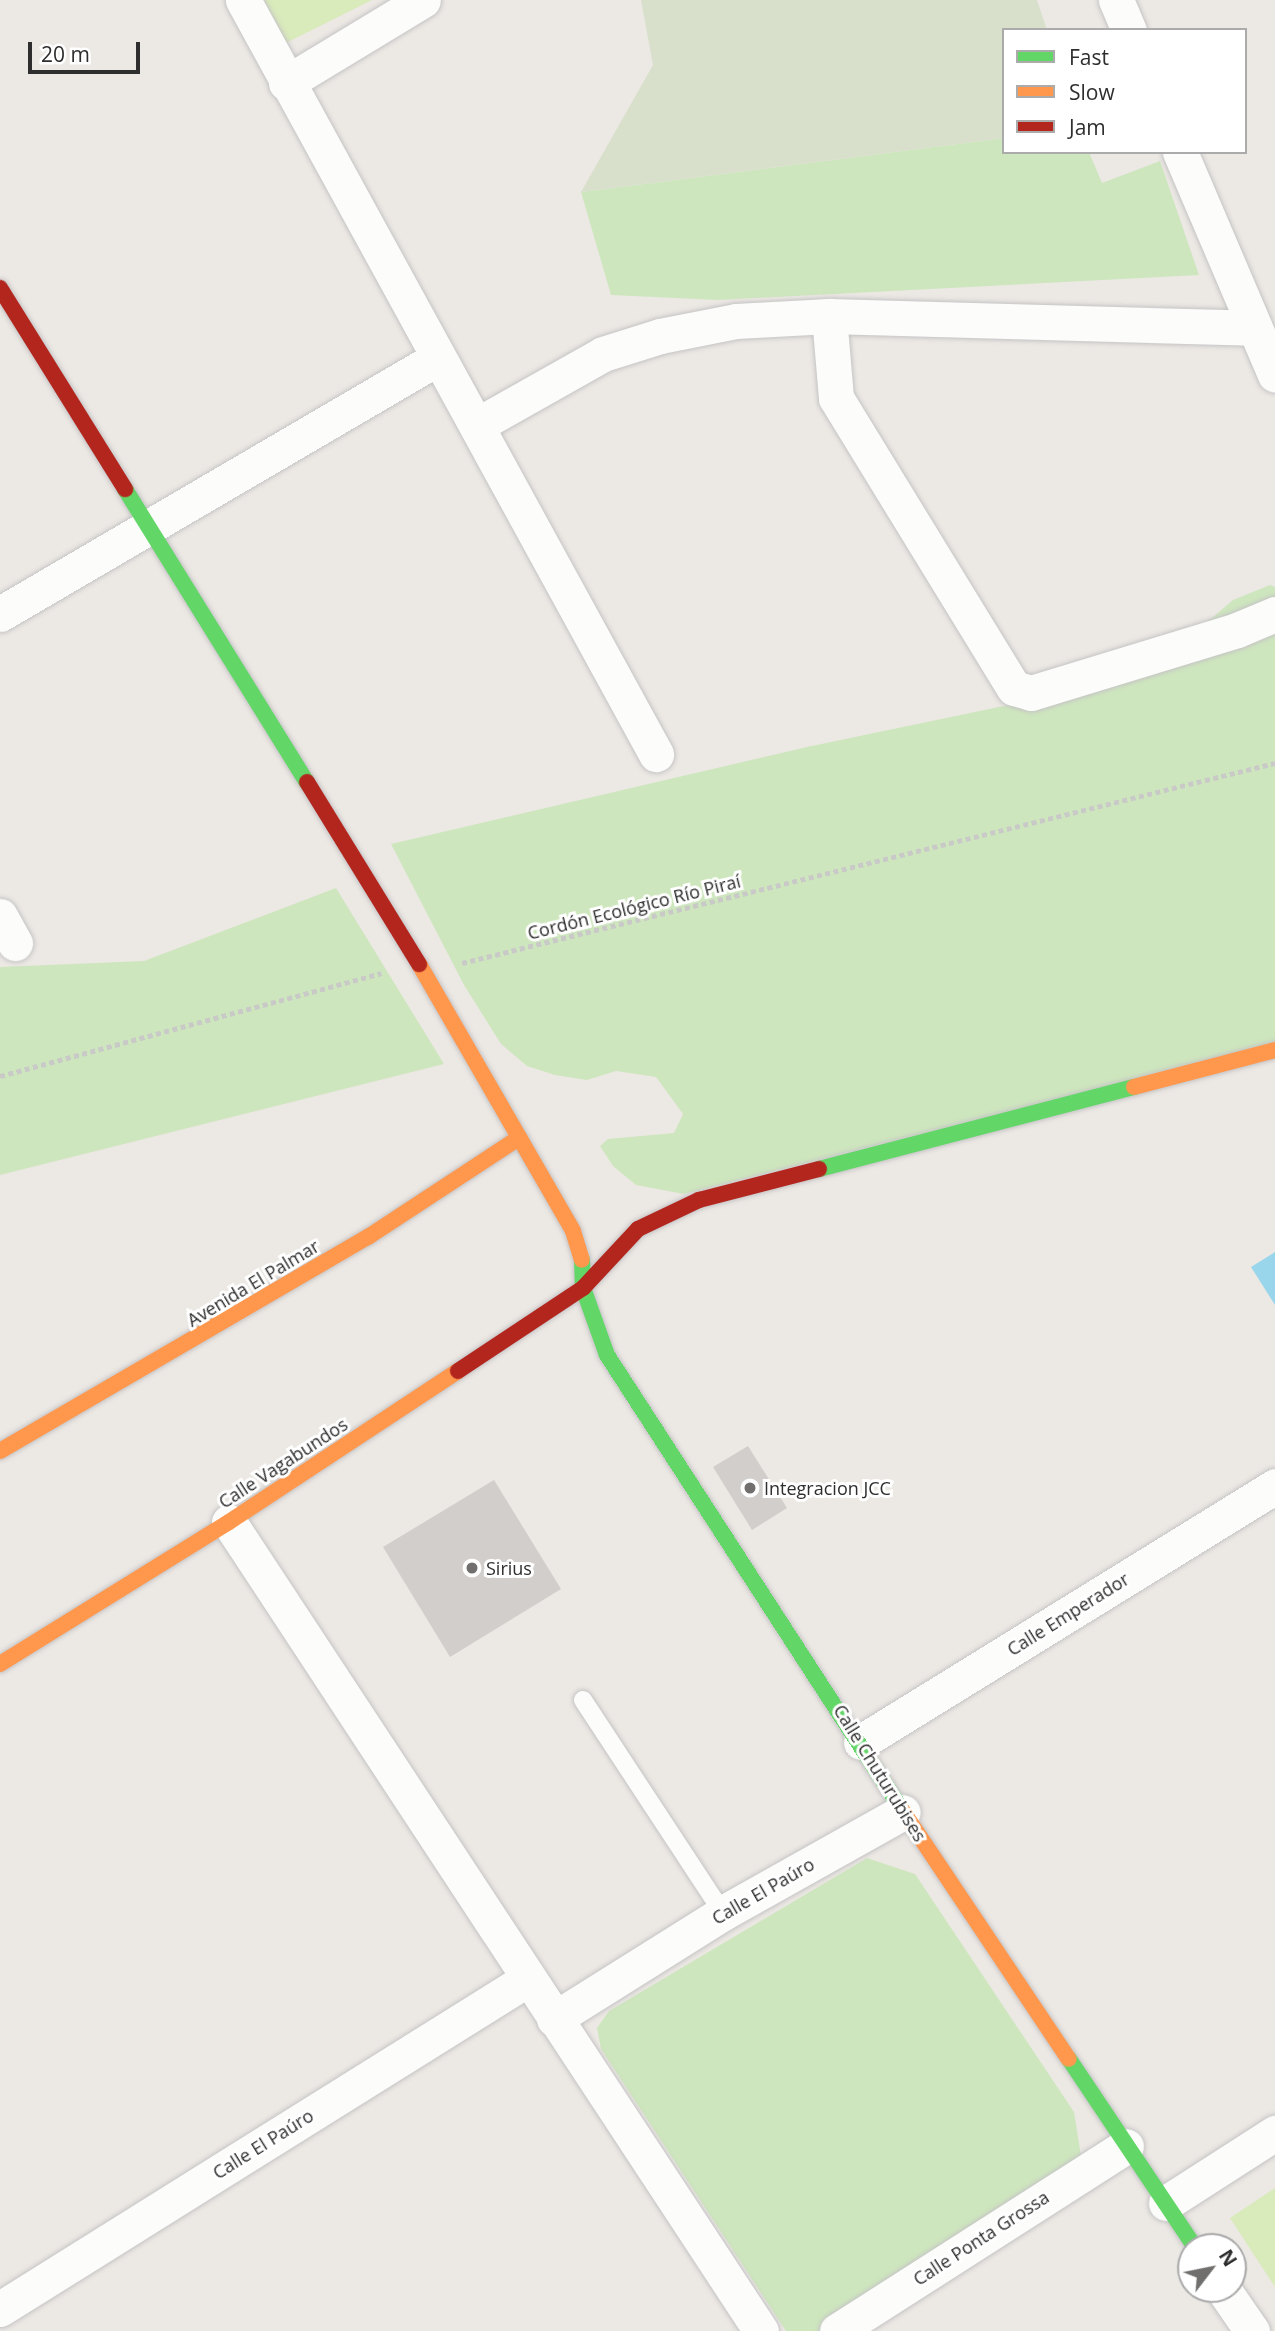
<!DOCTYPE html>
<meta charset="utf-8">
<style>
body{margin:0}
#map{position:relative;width:1275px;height:2331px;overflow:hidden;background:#ece8e4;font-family:"Open Sans",sans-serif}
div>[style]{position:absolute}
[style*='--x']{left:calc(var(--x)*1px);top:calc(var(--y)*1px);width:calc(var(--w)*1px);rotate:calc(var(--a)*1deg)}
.green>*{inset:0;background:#cee6be}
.cemetery>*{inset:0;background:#d8e0cc}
.pitch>*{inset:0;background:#d9eabb}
.water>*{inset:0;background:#99d6ec}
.building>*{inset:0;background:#d1cecb}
.path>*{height:4.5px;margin-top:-2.25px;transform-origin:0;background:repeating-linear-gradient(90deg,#c9c9c8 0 5px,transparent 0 8.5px)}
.roads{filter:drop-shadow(0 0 2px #c5c4c5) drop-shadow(0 0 2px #c5c4c5)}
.lane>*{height:18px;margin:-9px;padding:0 9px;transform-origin:9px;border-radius:9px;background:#fcfcfb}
.street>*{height:35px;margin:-17.5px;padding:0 17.5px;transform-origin:17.5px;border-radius:17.5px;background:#fcfcfb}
.fast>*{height:16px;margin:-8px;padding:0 8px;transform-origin:8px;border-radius:8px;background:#63d668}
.slow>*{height:16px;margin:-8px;padding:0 8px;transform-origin:8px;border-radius:8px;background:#ff974d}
.jam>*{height:16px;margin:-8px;padding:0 8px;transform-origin:8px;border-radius:8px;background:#b3261e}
.dots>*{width:19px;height:19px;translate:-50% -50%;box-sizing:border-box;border:4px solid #fff;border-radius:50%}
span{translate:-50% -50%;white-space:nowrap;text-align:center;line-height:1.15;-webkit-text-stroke:6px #fff;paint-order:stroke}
.street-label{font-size:18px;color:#2e2e2e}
.poi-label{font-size:18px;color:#2e2e2e}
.left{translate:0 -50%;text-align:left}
.legend{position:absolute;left:1002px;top:28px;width:245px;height:126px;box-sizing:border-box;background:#fff;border:2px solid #ababab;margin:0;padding:9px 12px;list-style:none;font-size:21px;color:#2e2e2e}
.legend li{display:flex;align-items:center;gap:14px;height:35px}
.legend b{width:35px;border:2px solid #ababab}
.north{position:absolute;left:1177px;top:2233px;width:70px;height:70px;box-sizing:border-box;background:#fff;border:2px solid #ababab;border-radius:50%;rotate:58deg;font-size:19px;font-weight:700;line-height:28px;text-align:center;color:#2e2e2e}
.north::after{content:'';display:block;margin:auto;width:24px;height:32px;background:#706f6e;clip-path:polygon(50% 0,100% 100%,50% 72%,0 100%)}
.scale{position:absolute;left:28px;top:42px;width:112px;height:32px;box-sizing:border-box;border:4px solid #2e2e2e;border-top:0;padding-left:9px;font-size:21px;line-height:24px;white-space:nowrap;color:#2e2e2e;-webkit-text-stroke:5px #fff;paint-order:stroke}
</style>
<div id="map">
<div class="green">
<div style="clip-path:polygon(1004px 138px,1004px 152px,1089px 152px,1102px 183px,1160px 161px,1199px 275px,718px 300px,611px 295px,581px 192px)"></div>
<div style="clip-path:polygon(1270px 585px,1275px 587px,1275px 1043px,684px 1194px,636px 1185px,613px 1166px,600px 1146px,608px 1139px,674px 1133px,683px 1114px,656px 1077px,616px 1071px,587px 1080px,555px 1075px,527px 1066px,501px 1044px,464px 985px,391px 844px,807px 747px,1095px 687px,1198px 630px,1233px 600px)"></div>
<div style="clip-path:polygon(336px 888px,444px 1064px,0 1175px,0 967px,144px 961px)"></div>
<div style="clip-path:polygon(867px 1858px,915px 1874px,1074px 2112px,1082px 2162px,837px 2331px,786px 2331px,601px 2049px,597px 2028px,609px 2011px)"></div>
</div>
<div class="cemetery">
<div style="clip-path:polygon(641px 0,1037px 0,1047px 30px,1004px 30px,1004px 138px,581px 192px,653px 65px)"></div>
</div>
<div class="pitch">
<div style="clip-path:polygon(264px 0,372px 0,286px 43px)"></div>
<div style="clip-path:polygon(1275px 2188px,1275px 2287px,1230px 2218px)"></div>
</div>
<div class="water">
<div style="clip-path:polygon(1275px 1252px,1275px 1305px,1251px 1267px)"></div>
</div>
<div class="building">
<div style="clip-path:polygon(748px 1446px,787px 1508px,752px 1530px,713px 1467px)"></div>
<div style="clip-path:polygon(494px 1480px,561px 1589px,450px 1657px,383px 1547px)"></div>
</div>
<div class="path">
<div style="--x:462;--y:963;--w:837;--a:-13.82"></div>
<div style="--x:0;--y:1076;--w:395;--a:-15.1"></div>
</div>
<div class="roads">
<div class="lane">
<div style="--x:583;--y:1700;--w:255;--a:56.7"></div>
</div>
<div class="street">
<div style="--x:243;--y:0;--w:860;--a:61.29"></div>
<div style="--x:1116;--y:0;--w:33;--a:67"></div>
<div style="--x:286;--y:83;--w:160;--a:-31.2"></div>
<div style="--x:1180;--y:152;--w:242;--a:66.9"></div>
<div style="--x:829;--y:316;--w:82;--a:85.1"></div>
<div style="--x:836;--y:398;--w:340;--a:58.5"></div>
<div style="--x:1014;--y:688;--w:18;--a:16"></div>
<div style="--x:1031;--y:693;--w:215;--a:-17"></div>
<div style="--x:1237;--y:630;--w:41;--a:-22.8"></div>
<div style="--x:479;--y:424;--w:142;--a:-29.4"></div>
<div style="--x:603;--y:354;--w:60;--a:-17.5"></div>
<div style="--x:660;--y:336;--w:77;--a:-11.2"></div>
<div style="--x:736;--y:321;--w:93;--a:-3.1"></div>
<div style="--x:829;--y:316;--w:424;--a:1.6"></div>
<div style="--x:0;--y:614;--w:505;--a:-30.32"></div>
<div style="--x:0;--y:916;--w:31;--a:61"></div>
<div style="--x:229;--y:1522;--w:968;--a:56.67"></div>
<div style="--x:861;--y:1742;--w:487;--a:-31.7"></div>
<div style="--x:554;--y:2019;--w:199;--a:-32.1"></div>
<div style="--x:723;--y:1913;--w:206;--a:-29.3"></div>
<div style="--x:1166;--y:2203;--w:130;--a:-32.7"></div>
<div style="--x:1223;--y:2289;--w:51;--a:55.4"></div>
<div style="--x:0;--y:2309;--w:620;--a:-32.02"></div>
<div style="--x:837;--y:2331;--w:343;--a:-32.6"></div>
</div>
<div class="fast">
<div style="--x:125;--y:489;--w:345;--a:58.2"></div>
<div style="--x:819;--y:1169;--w:325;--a:-14.6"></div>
<div style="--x:582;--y:1260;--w:28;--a:88"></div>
<div style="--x:583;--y:1288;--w:71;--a:70.3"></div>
<div style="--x:607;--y:1355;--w:539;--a:57.05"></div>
<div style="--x:1069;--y:2059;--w:226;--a:56.2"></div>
</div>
<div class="slow">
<div style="--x:419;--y:964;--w:308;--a:60"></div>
<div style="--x:573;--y:1231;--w:30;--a:73"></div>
<div style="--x:1134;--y:1087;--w:146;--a:-14.7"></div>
<div style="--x:0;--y:1451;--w:426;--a:-30.2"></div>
<div style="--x:368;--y:1237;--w:181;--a:-33.3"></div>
<div style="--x:0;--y:1664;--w:269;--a:-31.8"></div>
<div style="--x:229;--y:1522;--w:274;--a:-33.4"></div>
<div style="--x:900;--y:1807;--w:303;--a:56.2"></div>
</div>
<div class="jam">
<div style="--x:0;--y:288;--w:237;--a:58.1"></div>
<div style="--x:307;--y:782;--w:214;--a:58.4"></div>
<div style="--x:458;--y:1371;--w:150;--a:-33.6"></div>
<div style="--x:583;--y:1288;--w:81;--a:-47"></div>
<div style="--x:638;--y:1229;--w:68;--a:-25.4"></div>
<div style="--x:699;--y:1200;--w:124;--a:-14.5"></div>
</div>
</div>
<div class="dots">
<div style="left:750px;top:1488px;background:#706f6e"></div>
<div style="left:472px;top:1568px;background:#706f6e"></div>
</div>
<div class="street-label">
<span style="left:634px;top:907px;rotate:-14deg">Cordón Ecológico Río Piraí</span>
<span style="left:253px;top:1283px;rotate:-31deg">Avenida El Palmar</span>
<span style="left:283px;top:1463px;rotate:-33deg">Calle Vagabundos</span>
<span style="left:1068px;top:1614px;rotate:-32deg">Calle Emperador</span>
<span style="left:880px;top:1773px;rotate:58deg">Calle Chuturubises</span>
<span style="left:763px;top:1891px;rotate:-30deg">Calle El Paúro</span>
<span style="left:263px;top:2144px;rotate:-32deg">Calle El Paúro</span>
<span style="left:981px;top:2238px;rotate:-33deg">Calle Ponta Grossa</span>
</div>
<div class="poi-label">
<span class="left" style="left:764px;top:1488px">Integracion JCC</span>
<span class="left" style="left:486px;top:1568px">Sirius</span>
</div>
<ul class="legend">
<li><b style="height:9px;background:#63d668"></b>Fast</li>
<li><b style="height:9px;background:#ff974d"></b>Slow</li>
<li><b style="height:9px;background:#b3261e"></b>Jam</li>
</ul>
<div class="north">N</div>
<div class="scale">20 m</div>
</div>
